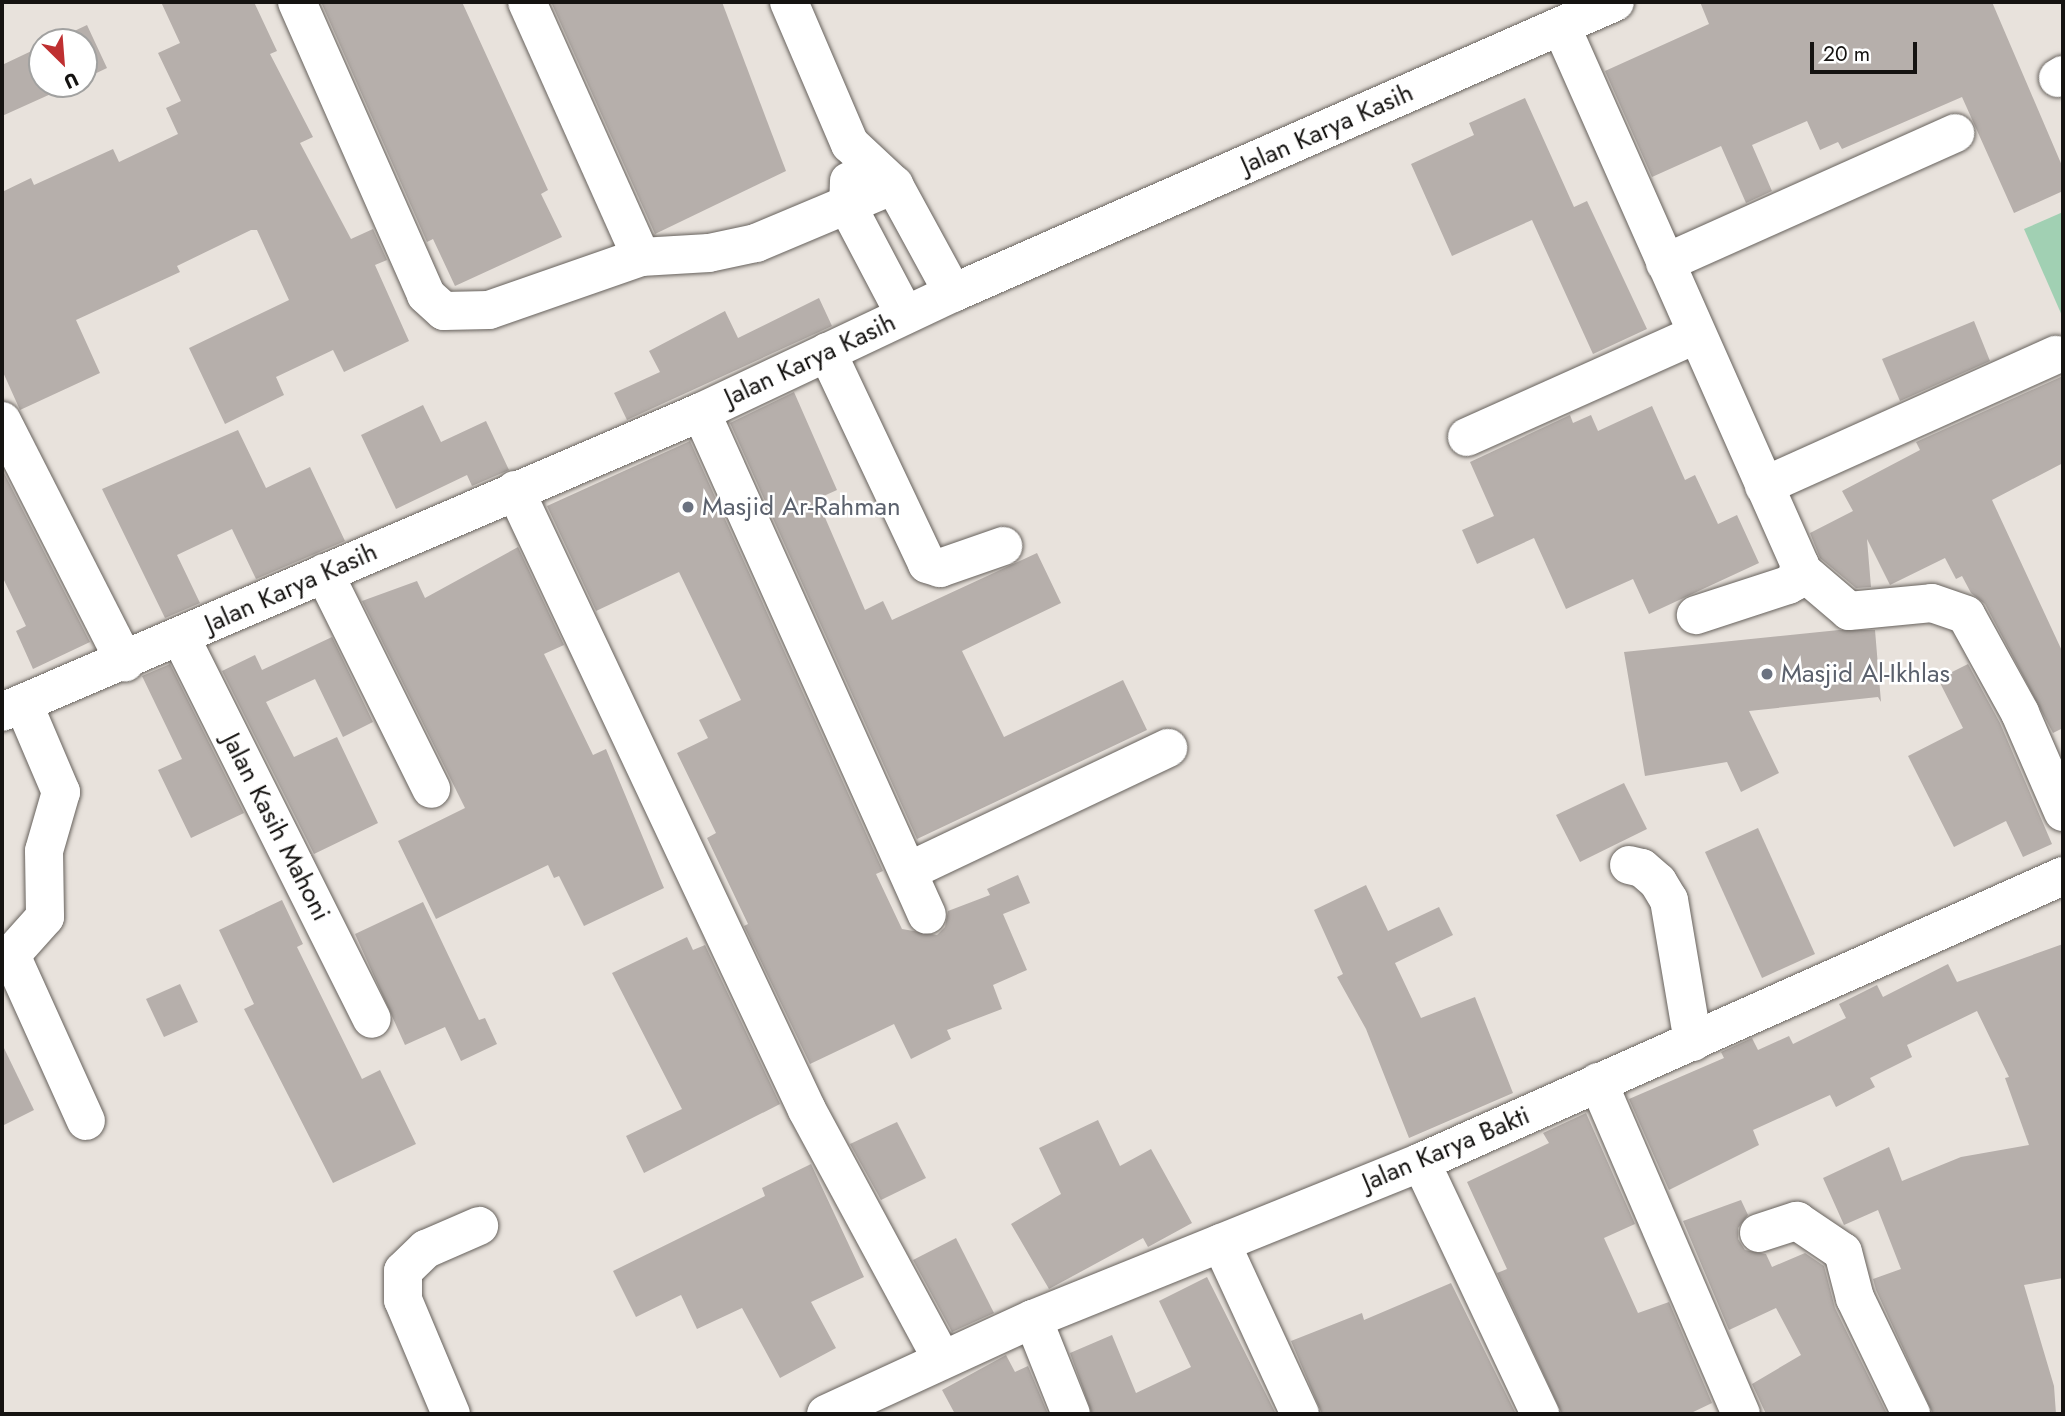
<!DOCTYPE html>
<style>
body{margin:0}
#map{position:relative;width:2065px;height:1416px;overflow:hidden;background:#e8e2dc;font-family:Jost,sans-serif}
div>[style]{position:absolute}
[style*='--x']{left:calc(var(--x)*1px);top:calc(var(--y)*1px);width:calc(var(--w)*1px);rotate:calc(var(--a)*1deg)}
.green>*{inset:0;background:#a1d0b3}
.building>*{inset:0;background:#b6afab}
.roads{filter:drop-shadow(0 0 2px #67625d) drop-shadow(0 0 2px #67625d)}
.minor>*{height:38px;margin:-19px;padding:0 19px;transform-origin:19px;border-radius:19px;background:#fff}
.dots>*{width:19px;height:19px;translate:-50% -50%;box-sizing:border-box;border:4px solid #fff;border-radius:50%}
span{translate:-50% -50%;white-space:nowrap;text-align:center;line-height:1.15;-webkit-text-stroke:5px #fff;paint-order:stroke}
.street-label{font-size:26px;color:#151311}
.worship-label{font-size:26px;color:#5b616d}
.left{translate:0 -50%;text-align:left}
.frame{position:absolute;inset:0;border:4px solid #151311;pointer-events:none}
.north{position:absolute;left:28px;top:28px;width:70px;height:70px;box-sizing:border-box;background:#fff;border:2px solid #a1a1a0;border-radius:50%;rotate:155deg;font-size:19px;font-weight:700;line-height:28px;text-align:center;color:#151311}
.north::after{content:'';display:block;margin:auto;width:24px;height:32px;background:#bf3031;clip-path:polygon(50% 0,100% 100%,50% 72%,0 100%)}
.scale{position:absolute;left:1810px;top:42px;width:107px;height:32px;box-sizing:border-box;border:4px solid #151311;border-top:0;padding-left:9px;font-size:21px;line-height:24px;white-space:nowrap;color:#151311;-webkit-text-stroke:5px #fff;paint-order:stroke}
</style>
<div id="map">
<div class="green">
<div style="clip-path:polygon(2063px 212px,2063px 318px,2024px 229px)"></div>
</div>
<div class="building">
<div style="clip-path:polygon(161px 2px,254px 2px,277px 51px,270px 54px,313px 137px,300px 143px,351px 239px,373px 229px,387px 260px,375px 265px,409px 341px,344px 372px,333px 350px,276px 377px,284px 395px,225px 424px,189px 348px,289px 300px,257px 230px,251px 230px,177px 266px,180px 272px,76px 320px,100px 373px,20px 410px,2px 370px,2px 192px,31px 178px,34px 185px,113px 149px,119px 162px,178px 134px,166px 108px,181px 101px,158px 53px,180px 43px)"></div>
<div style="clip-path:polygon(321px 2px,462px 2px,548px 190px,541px 194px,562px 237px,455px 286px,433px 239px,427px 242px)"></div>
<div style="clip-path:polygon(551px 2px,722px 2px,786px 171px,655px 234px)"></div>
<div style="clip-path:polygon(1700px 2px,1992px 2px,2063px 168px,2063px 191px,2014px 213px,1962px 97px,1842px 149px,1838px 142px,1820px 150px,1807px 121px,1752px 145px,1772px 191px,1746px 203px,1721px 146px,1652px 177px,1605px 71px,1709px 24px)"></div>
<div style="clip-path:polygon(87px 25px,107px 68px,84px 79px,84px 42px,51px 42px)"></div>
<div style="clip-path:polygon(42px 46px,42px 84px,73px 84px,2px 116px,2px 65px)"></div>
<div style="clip-path:polygon(1525px 98px,1574px 207px,1587px 201px,1647px 329px,1593px 354px,1532px 220px,1452px 256px,1411px 164px,1474px 135px,1469px 123px)"></div>
<div style="clip-path:polygon(819px 298px,832px 326px,627px 420px,614px 393px,660px 372px,649px 351px,725px 311px,738px 338px)"></div>
<div style="clip-path:polygon(1974px 321px,1990px 361px,1900px 401px,1882px 359px)"></div>
<div style="clip-path:polygon(2063px 376px,2063px 463px,1992px 500px,2063px 653px,2063px 728px,2053px 733px,1985px 604px,1971px 593px,1962px 576px,1956px 579px,1945px 558px,1890px 585px,1867px 539px,1871px 587px,1856px 588px,1820px 558px,1810px 533px,1853px 511px,1842px 491px,1920px 450px,1916px 442px)"></div>
<div style="clip-path:polygon(794px 392px,837px 490px,817px 499px,865px 610px,883px 601px,892px 620px,1037px 553px,1061px 603px,962px 651px,1004px 737px,1123px 680px,1147px 730px,917px 839px,730px 423px)"></div>
<div style="clip-path:polygon(423px 405px,441px 442px,486px 421px,509px 470px,472px 486px,467px 475px,396px 509px,361px 435px)"></div>
<div style="clip-path:polygon(1652px 406px,1685px 480px,1695px 475px,1718px 524px,1737px 515px,1759px 563px,1649px 614px,1633px 579px,1566px 609px,1534px 538px,1477px 564px,1462px 530px,1494px 516px,1470px 462px,1570px 415px,1573px 423px,1591px 415px,1598px 431px)"></div>
<div style="clip-path:polygon(238px 430px,266px 488px,310px 467px,345px 541px,256px 579px,232px 529px,177px 555px,200px 603px,165px 618px,102px 489px)"></div>
<div style="clip-path:polygon(690px 441px,883px 871px,876px 874px,902px 929px,937px 935px,945px 927px,948px 911px,990px 895px,987px 889px,1018px 875px,1030px 903px,1003px 914px,1027px 970px,993px 985px,1002px 1009px,947px 1030px,951px 1039px,911px 1059px,894px 1024px,810px 1064px,744px 926px,748px 924px,707px 838px,716px 833px,677px 753px,708px 738px,699px 720px,741px 700px,679px 572px,596px 611px,598px 615px,547px 506px)"></div>
<div style="clip-path:polygon(2px 469px,90px 642px,33px 669px,16px 631px,26px 626px,2px 576px)"></div>
<div style="clip-path:polygon(518px 547px,564px 645px,544px 654px,593px 755px,606px 749px,664px 888px,584px 926px,559px 876px,554px 878px,548px 865px,436px 919px,398px 841px,465px 808px,362px 601px,417px 581px,425px 598px)"></div>
<div style="clip-path:polygon(1839px 630px,1875px 630px,1881px 702px,1878px 697px,1749px 711px,1779px 773px,1741px 792px,1727px 762px,1645px 776px,1624px 652px)"></div>
<div style="clip-path:polygon(332px 637px,373px 722px,343px 737px,315px 679px,266px 702px,294px 757px,337px 737px,378px 823px,314px 854px,222px 671px,255px 655px,262px 670px)"></div>
<div style="clip-path:polygon(170px 664px,244px 813px,191px 838px,158px 770px,182px 759px,142px 676px)"></div>
<div style="clip-path:polygon(1968px 664px,2000px 723px,2052px 844px,2023px 857px,2006px 821px,1954px 847px,1908px 756px,1963px 728px,1938px 679px)"></div>
<div style="clip-path:polygon(1624px 783px,1647px 829px,1580px 862px,1556px 815px)"></div>
<div style="clip-path:polygon(1758px 828px,1815px 954px,1762px 978px,1705px 852px)"></div>
<div style="clip-path:polygon(1366px 885px,1388px 931px,1439px 907px,1453px 935px,1395px 963px,1421px 1018px,1475px 997px,1513px 1093px,1409px 1138px,1366px 1029px,1337px 977px,1343px 974px,1314px 910px)"></div>
<div style="clip-path:polygon(282px 900px,303px 944px,297px 947px,362px 1079px,380px 1070px,416px 1144px,333px 1183px,244px 1009px,254px 1004px,219px 930px)"></div>
<div style="clip-path:polygon(423px 902px,479px 1020px,485px 1018px,497px 1044px,461px 1061px,445px 1027px,405px 1045px,355px 934px)"></div>
<div style="clip-path:polygon(687px 937px,693px 950px,705px 945px,780px 1104px,644px 1173px,626px 1136px,682px 1109px,612px 973px)"></div>
<div style="clip-path:polygon(2063px 944px,2063px 1278px,2024px 1285px,2054px 1386px,2056px 1414px,1933px 1414px,1876px 1290px,1873px 1279px,1901px 1269px,1878px 1210px,1844px 1225px,1823px 1178px,1889px 1147px,1902px 1181px,1961px 1157px,2029px 1145px,2005px 1078px,2009px 1077px,1977px 1011px,1907px 1045px,1912px 1057px,1870px 1078px,1875px 1087px,1836px 1107px,1830px 1095px,1753px 1130px,1759px 1145px,1669px 1190px,1629px 1099px,1724px 1058px,1721px 1052px,1752px 1038px,1758px 1050px,1789px 1036px,1793px 1044px,1846px 1018px,1839px 1004px,1877px 985px,1883px 997px,1948px 964px,1957px 982px)"></div>
<div style="clip-path:polygon(180px 984px,198px 1022px,164px 1037px,146px 999px)"></div>
<div style="clip-path:polygon(2px 1044px,34px 1110px,2px 1126px)"></div>
<div style="clip-path:polygon(1586px 1113px,1635px 1224px,1604px 1238px,1638px 1313px,1669px 1302px,1712px 1403px,1689px 1414px,1562px 1414px,1497px 1273px,1507px 1269px,1467px 1182px,1549px 1143px,1543px 1133px)"></div>
<div style="clip-path:polygon(1098px 1120px,1120px 1166px,1151px 1149px,1192px 1223px,1148px 1247px,1143px 1238px,1049px 1289px,1011px 1224px,1061px 1194px,1039px 1148px)"></div>
<div style="clip-path:polygon(897px 1122px,926px 1178px,881px 1200px,850px 1144px)"></div>
<div style="clip-path:polygon(811px 1164px,864px 1277px,811px 1302px,836px 1348px,780px 1378px,742px 1308px,697px 1329px,681px 1295px,636px 1317px,613px 1271px,765px 1196px,762px 1188px)"></div>
<div style="clip-path:polygon(1741px 1200px,1748px 1215px,1738px 1228px,1738px 1239px,1745px 1250px,1766px 1254px,1772px 1267px,1805px 1253px,1824px 1266px,1835px 1308px,1887px 1414px,1766px 1414px,1752px 1384px,1801px 1355px,1776px 1308px,1729px 1330px,1683px 1221px)"></div>
<div style="clip-path:polygon(956px 1238px,994px 1313px,952px 1332px,913px 1260px)"></div>
<div style="clip-path:polygon(1207px 1277px,1276px 1414px,1092px 1414px,1070px 1353px,1112px 1335px,1136px 1393px,1191px 1367px,1159px 1301px)"></div>
<div style="clip-path:polygon(1451px 1283px,1516px 1414px,1322px 1414px,1291px 1341px,1362px 1313px,1364px 1320px)"></div>
<div style="clip-path:polygon(1006px 1355px,1015px 1372px,1028px 1366px,1048px 1414px,955px 1414px,942px 1390px)"></div>
</div>
<div class="roads">
<div class="minor">
<div style="--x:297;--y:2;--w:320;--a:66.2"></div>
<div style="--x:426;--y:295;--w:24;--a:42"></div>
<div style="--x:444;--y:311;--w:45;--a:-1.3"></div>
<div style="--x:489;--y:310;--w:161;--a:-19.2"></div>
<div style="--x:641;--y:257;--w:68;--a:-3.4"></div>
<div style="--x:709;--y:253;--w:48;--a:-12"></div>
<div style="--x:756;--y:243;--w:150;--a:-22.8"></div>
<div style="--x:527;--y:2;--w:279;--a:65.9"></div>
<div style="--x:789;--y:2;--w:155;--a:66.8"></div>
<div style="--x:850;--y:144;--w:60;--a:43"></div>
<div style="--x:894;--y:185;--w:123;--a:61.4"></div>
<div style="--x:1561;--y:26;--w:590;--a:66.09"></div>
<div style="--x:1800;--y:565;--w:17;--a:107"></div>
<div style="--x:1795;--y:581;--w:8;--a:150"></div>
<div style="--x:1788;--y:585;--w:97;--a:161.9"></div>
<div style="--x:2058;--y:78;--w:6;--a:-31"></div>
<div style="--x:849;--y:181;--w:26;--a:92"></div>
<div style="--x:848;--y:207;--w:122;--a:62.2"></div>
<div style="--x:1665;--y:263;--w:318;--a:-24.1"></div>
<div style="--x:827;--y:352;--w:234;--a:64.7"></div>
<div style="--x:927;--y:564;--w:14;--a:17"></div>
<div style="--x:940;--y:568;--w:67;--a:-19.2"></div>
<div style="--x:701;--y:412;--w:551;--a:65.81"></div>
<div style="--x:2;--y:421;--w:271;--a:63"></div>
<div style="--x:1467;--y:437;--w:250;--a:-24.1"></div>
<div style="--x:1764;--y:486;--w:320;--a:-24.2"></div>
<div style="--x:515;--y:490;--w:685;--a:64.78"></div>
<div style="--x:807;--y:1110;--w:284;--a:61.6"></div>
<div style="--x:1801;--y:570;--w:63;--a:40.5"></div>
<div style="--x:1849;--y:611;--w:83;--a:-5.5"></div>
<div style="--x:1932;--y:603;--w:36;--a:19"></div>
<div style="--x:1966;--y:615;--w:112;--a:61.1"></div>
<div style="--x:2020;--y:713;--w:108;--a:66.5"></div>
<div style="--x:324;--y:573;--w:241;--a:63.6"></div>
<div style="--x:180;--y:636;--w:428;--a:63.4"></div>
<div style="--x:23;--y:703;--w:97;--a:66.9"></div>
<div style="--x:61;--y:792;--w:61;--a:106.1"></div>
<div style="--x:44;--y:851;--w:66;--a:89.1"></div>
<div style="--x:45;--y:917;--w:51;--a:131.8"></div>
<div style="--x:11;--y:955;--w:182;--a:65.7"></div>
<div style="--x:2;--y:712;--w:761;--a:-23.23"></div>
<div style="--x:701;--y:412;--w:279;--a:-25.3"></div>
<div style="--x:953;--y:293;--w:723;--a:-23.73"></div>
<div style="--x:1629;--y:865;--w:13;--a:13"></div>
<div style="--x:1642;--y:868;--w:21;--a:41"></div>
<div style="--x:1658;--y:882;--w:21;--a:59"></div>
<div style="--x:1669;--y:900;--w:144;--a:80.4"></div>
<div style="--x:909;--y:871;--w:287;--a:-25.4"></div>
<div style="--x:1598;--y:1082;--w:361;--a:66.7"></div>
<div style="--x:1421;--y:1162;--w:279;--a:64.7"></div>
<div style="--x:1759;--y:1233;--w:40;--a:-18"></div>
<div style="--x:1797;--y:1221;--w:55;--a:34"></div>
<div style="--x:1843;--y:1252;--w:48;--a:75.4"></div>
<div style="--x:1855;--y:1298;--w:129;--a:64.2"></div>
<div style="--x:1221;--y:1243;--w:188;--a:65.2"></div>
<div style="--x:1033;--y:1319;--w:102;--a:68.2"></div>
<div style="--x:451;--y:1414;--w:124;--a:-112.8"></div>
<div style="--x:403;--y:1300;--w:29;--a:-90"></div>
<div style="--x:403;--y:1271;--w:32;--a:-44"></div>
<div style="--x:426;--y:1249;--w:58;--a:-23.5"></div>
<div style="--x:826;--y:1414;--w:228;--a:-24.7"></div>
<div style="--x:1033;--y:1319;--w:419;--a:-22"></div>
<div style="--x:1421;--y:1162;--w:703;--a:-24.01"></div>
</div>
</div>
<div class="dots">
<div style="left:688px;top:507px;background:#6b7280"></div>
<div style="left:1767px;top:674px;background:#6b7280"></div>
</div>
<div class="street-label">
<span style="left:1327px;top:129px;rotate:-24deg">Jalan Karya Kasih</span>
<span style="left:810px;top:360px;rotate:-25deg">Jalan Karya Kasih</span>
<span style="left:291px;top:588px;rotate:-24deg">Jalan Karya Kasih</span>
<span style="left:276px;top:827px;rotate:63deg">Jalan Kasih Mahoni</span>
<span style="left:1446px;top:1149px;rotate:-23deg">Jalan Karya Bakti</span>
</div>
<div class="worship-label">
<span class="left" style="left:702px;top:507px">Masjid Ar-Rahman</span>
<span class="left" style="left:1781px;top:674px">Masjid Al-Ikhlas</span>
</div>
<div class="frame"></div>
<div class="north">U</div>
<div class="scale">20 m</div>
</div>
